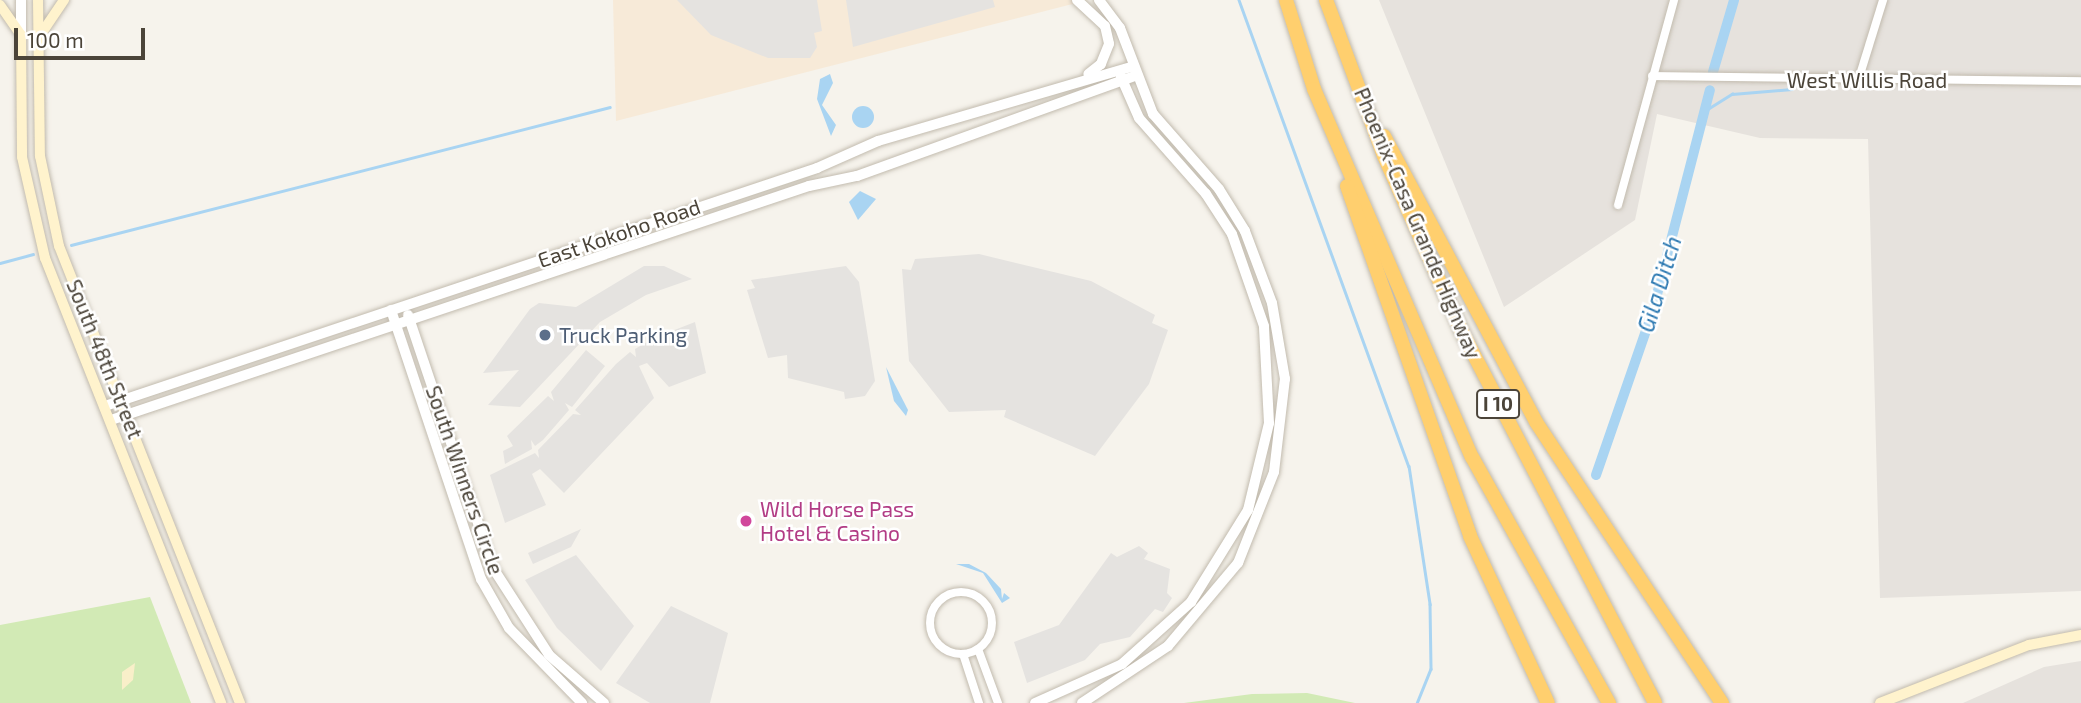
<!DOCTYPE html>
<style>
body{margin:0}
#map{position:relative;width:2081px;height:703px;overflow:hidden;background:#f6f3ec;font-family:"Exo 2",sans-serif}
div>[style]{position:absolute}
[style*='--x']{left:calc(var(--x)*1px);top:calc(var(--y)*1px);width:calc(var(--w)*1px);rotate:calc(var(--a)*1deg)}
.commercial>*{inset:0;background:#f7ead8}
.industrial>*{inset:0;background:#e6e2dd}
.green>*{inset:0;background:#d2eab5}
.sand>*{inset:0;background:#f9efc9}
.parking>*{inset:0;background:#e5e3e0}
.water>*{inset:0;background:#a9d4f2}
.round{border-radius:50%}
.stream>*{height:2.5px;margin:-1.25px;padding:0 1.25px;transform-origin:1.25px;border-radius:1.25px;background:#a9d4f2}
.canal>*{height:10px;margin:-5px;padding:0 5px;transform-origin:5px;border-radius:5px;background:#a9d4f2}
.roads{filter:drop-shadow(0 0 2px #c2bbae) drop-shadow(0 0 2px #c2bbae)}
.minor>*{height:8px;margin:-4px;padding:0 4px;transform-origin:4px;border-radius:4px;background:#fff}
.minor>.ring{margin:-4px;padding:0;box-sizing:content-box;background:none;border:8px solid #fff;border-radius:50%}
.tertiary>*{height:10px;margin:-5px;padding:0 5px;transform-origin:5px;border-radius:5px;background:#fff}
.secondary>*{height:10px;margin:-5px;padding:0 5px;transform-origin:5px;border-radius:5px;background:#fff3cd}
.motorway>*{height:14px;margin:-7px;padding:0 7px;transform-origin:7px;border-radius:7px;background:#ffcf6e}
.dots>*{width:19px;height:19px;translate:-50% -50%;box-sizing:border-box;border:4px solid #fff;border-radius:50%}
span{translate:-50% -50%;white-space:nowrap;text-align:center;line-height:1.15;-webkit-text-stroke:5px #fff;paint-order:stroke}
.shield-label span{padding:2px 5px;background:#fff;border:2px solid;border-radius:5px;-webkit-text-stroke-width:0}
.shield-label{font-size:19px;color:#4b4439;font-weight:700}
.street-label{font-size:21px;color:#4b4439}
.service-label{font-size:21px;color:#4e5e75}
.left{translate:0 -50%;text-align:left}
.hotel-label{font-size:21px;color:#b23c85}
.water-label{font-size:23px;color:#2e7ab2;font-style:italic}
.scale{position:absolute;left:14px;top:28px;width:131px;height:32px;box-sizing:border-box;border:4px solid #4b4439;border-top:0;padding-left:9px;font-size:21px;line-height:24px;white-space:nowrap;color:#4b4439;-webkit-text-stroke:5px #fff;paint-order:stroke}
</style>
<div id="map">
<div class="commercial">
<div style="clip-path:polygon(613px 0,1088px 0,616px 121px)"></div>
</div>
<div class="industrial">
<div style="clip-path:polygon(1379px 0,2081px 0,2081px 591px,1880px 598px,1868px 139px,1760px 138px,1657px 114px,1635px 220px,1504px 307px)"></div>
<div style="clip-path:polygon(2081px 661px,2081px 703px,1963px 703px,2044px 667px)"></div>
</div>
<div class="green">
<div style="clip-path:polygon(150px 597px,191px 703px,0 703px,0 625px)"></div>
<div style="clip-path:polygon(1307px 693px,1355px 703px,1184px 703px,1252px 694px)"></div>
</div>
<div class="sand">
<div style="clip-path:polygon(135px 663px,133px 680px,122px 690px,122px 672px)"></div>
</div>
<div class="parking">
<div style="clip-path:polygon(677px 0,817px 0,822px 31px,814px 33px,817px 47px,810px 58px,768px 58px,711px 35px)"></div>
<div style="clip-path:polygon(846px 0,993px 0,995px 7px,853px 47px)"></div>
<div style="clip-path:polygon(979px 254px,1091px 281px,1155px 315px,1152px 323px,1168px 330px,1149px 384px,1095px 456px,1004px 417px,1006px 410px,949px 412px,909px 361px,902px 269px,911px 270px,915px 259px)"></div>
<div style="clip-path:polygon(644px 266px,664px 266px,692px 279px,646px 295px,600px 322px,520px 407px,488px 405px,519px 370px,483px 373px,530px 309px,539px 303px,576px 307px)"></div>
<div style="clip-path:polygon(846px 266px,859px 282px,875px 381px,865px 396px,845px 399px,844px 392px,788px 378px,787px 355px,768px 358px,747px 290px,755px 288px,751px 280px)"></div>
<div style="clip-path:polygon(695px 322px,706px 373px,669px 387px,647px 363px,639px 366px,654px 398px,564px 493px,540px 469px,532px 474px,546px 505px,505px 523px,490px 475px,535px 453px,539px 458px,538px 450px,573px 414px,581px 415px,575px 410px,616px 364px,630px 352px,636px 357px,635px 349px,654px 338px)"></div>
<div style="clip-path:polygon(586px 350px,605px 366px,572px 407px,565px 403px,569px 410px,543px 440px,535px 446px,531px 440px,532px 449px,505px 464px,503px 451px,513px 446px,507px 436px,548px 396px,554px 401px,551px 392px)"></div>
<div style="clip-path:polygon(581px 529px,571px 547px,533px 564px,528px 553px)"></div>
<div style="clip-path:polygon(1139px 546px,1148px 553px,1144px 559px,1170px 569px,1167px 593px,1172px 598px,1163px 612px,1155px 609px,1130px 637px,1100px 644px,1085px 660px,1027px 683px,1014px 642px,1059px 625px,1111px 553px,1117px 557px)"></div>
<div style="clip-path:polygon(576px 555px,634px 626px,601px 671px,557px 628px,525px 580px)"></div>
<div style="clip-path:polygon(671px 606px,728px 633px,710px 703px,650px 703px,616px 683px)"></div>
</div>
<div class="water">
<div style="clip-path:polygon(830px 74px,833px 83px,822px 105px,836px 125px,831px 136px,817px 99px,820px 79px)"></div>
<div class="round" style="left:852px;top:106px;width:22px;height:22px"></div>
<div style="clip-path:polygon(860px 191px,876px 199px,858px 220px,849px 202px)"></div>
<div style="clip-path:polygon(886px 367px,908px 410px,906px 416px,894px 401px)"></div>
<div style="clip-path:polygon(956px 564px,969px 564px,986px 573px,1001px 589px,1002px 599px,1004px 593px,1010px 598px,1002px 603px,983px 573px)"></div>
</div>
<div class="stream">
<div style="--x:1239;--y:0;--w:496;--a:70"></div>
<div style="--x:1409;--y:466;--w:140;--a:81.3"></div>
<div style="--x:1430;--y:604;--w:65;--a:89.1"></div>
<div style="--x:1431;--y:669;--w:37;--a:112"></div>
<div style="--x:1706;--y:110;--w:31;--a:-32"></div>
<div style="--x:1732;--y:94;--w:60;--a:-4.8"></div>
<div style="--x:71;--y:245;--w:556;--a:-14.36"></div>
<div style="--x:0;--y:263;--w:34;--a:-15"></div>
</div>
<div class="canal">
<div style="--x:1713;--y:72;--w:75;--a:-73.7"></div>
<div style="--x:1596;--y:475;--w:175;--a:-70.9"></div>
<div style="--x:1653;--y:310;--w:227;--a:-75.5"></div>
</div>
<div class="roads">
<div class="minor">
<div style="--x:1652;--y:76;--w:429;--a:0.7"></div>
<div style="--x:1858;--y:81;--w:85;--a:-72.8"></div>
<div style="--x:1618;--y:205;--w:213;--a:-74.7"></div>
<div class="ring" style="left:930px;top:592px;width:54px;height:54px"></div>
<div style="--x:978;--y:649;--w:58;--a:69.7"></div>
<div style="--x:963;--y:654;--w:52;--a:71.9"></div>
</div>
<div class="tertiary">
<div style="--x:1077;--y:0;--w:38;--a:43"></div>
<div style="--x:1105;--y:26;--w:18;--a:77"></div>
<div style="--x:1109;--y:44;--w:22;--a:112"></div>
<div style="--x:1101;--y:64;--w:16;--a:142"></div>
<div style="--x:21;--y:35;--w:35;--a:-90"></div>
<div style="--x:391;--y:310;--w:284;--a:71.5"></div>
<div style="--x:481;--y:579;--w:56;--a:60.3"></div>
<div style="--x:509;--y:628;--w:105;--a:45.8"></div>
<div style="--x:408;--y:315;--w:267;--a:71.4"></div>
<div style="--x:493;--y:568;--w:103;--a:57.2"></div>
<div style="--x:549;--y:655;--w:73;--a:41.1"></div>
<div style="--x:105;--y:406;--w:751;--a:-18.48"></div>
<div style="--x:817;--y:168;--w:67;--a:-23.9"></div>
<div style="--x:878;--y:141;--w:267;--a:-16.3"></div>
<div style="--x:111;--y:420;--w:736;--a:-18.53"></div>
<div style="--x:809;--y:186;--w:49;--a:-11.8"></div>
<div style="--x:857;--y:176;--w:298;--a:-19.8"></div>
<div style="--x:1035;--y:703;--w:95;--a:-24.1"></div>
<div style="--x:1122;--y:664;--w:93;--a:-41.9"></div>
<div style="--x:1191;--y:602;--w:108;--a:-58.2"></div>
<div style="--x:1248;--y:510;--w:89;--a:-76.4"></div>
<div style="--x:1269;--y:423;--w:97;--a:-93"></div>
<div style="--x:1264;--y:326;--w:97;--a:-109.2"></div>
<div style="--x:1232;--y:234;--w:48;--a:-123"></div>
<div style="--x:1206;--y:194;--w:101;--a:-131.4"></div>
<div style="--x:1139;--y:118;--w:45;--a:-113.7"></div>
<div style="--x:1082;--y:703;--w:103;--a:-33.5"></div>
<div style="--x:1168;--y:646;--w:109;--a:-49.9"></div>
<div style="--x:1238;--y:563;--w:98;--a:-68.4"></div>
<div style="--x:1274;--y:472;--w:94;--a:-83.3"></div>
<div style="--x:1285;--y:379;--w:77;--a:-99.7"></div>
<div style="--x:1272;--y:303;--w:77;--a:-110.6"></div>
<div style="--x:1245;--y:231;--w:49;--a:-121.8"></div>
<div style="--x:1219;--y:189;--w:100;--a:-131.3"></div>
<div style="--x:1153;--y:114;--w:92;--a:-111"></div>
<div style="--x:1120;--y:28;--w:35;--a:-127"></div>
</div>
<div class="secondary">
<div style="--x:38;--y:0;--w:156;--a:89.3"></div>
<div style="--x:40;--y:156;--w:92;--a:78.1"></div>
<div style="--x:59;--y:246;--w:492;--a:68.4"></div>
<div style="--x:0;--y:5;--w:37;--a:55"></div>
<div style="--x:21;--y:35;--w:122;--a:89.5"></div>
<div style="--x:22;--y:157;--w:104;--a:77.2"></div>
<div style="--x:45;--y:258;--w:479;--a:68.4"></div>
<div style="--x:39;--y:37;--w:45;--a:-56"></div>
<div style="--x:1880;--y:703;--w:160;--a:-21.3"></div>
<div style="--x:2029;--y:645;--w:53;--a:-10.9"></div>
</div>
<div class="motorway">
<div style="--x:1286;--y:0;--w:93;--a:72.5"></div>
<div style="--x:1314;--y:89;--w:400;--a:66.8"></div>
<div style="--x:1472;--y:457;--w:282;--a:60.9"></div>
<div style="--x:1326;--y:0;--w:166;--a:69.6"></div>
<div style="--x:1384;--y:156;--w:190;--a:66.1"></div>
<div style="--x:1461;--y:330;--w:420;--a:62.5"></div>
<div style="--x:1384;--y:136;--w:324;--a:62"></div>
<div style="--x:1536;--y:422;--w:337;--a:56.5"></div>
<div style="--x:1347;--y:186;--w:371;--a:70.6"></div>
<div style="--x:1470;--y:536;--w:184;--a:65"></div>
</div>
</div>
<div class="dots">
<div style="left:545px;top:335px;background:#5c6f8a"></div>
<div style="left:746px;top:521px;background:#d1479c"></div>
</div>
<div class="shield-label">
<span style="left:1498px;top:404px">I 10</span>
</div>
<div class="street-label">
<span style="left:1867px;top:80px">West Willis Road</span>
<span style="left:1418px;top:223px;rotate:67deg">Phoenix-Casa Grande Highway</span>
<span style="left:619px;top:233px;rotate:-19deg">East Kokoho Road</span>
<span style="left:105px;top:359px;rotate:68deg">South 48th Street</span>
<span style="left:465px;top:480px;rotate:71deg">South Winners Circle</span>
</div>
<div class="service-label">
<span class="left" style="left:559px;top:335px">Truck Parking</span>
</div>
<div class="hotel-label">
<span class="left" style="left:760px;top:521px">Wild Horse Pass<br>Hotel &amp; Casino</span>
</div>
<div class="water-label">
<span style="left:1659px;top:284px;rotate:-73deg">Gila Ditch</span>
</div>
<div class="scale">100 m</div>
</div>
